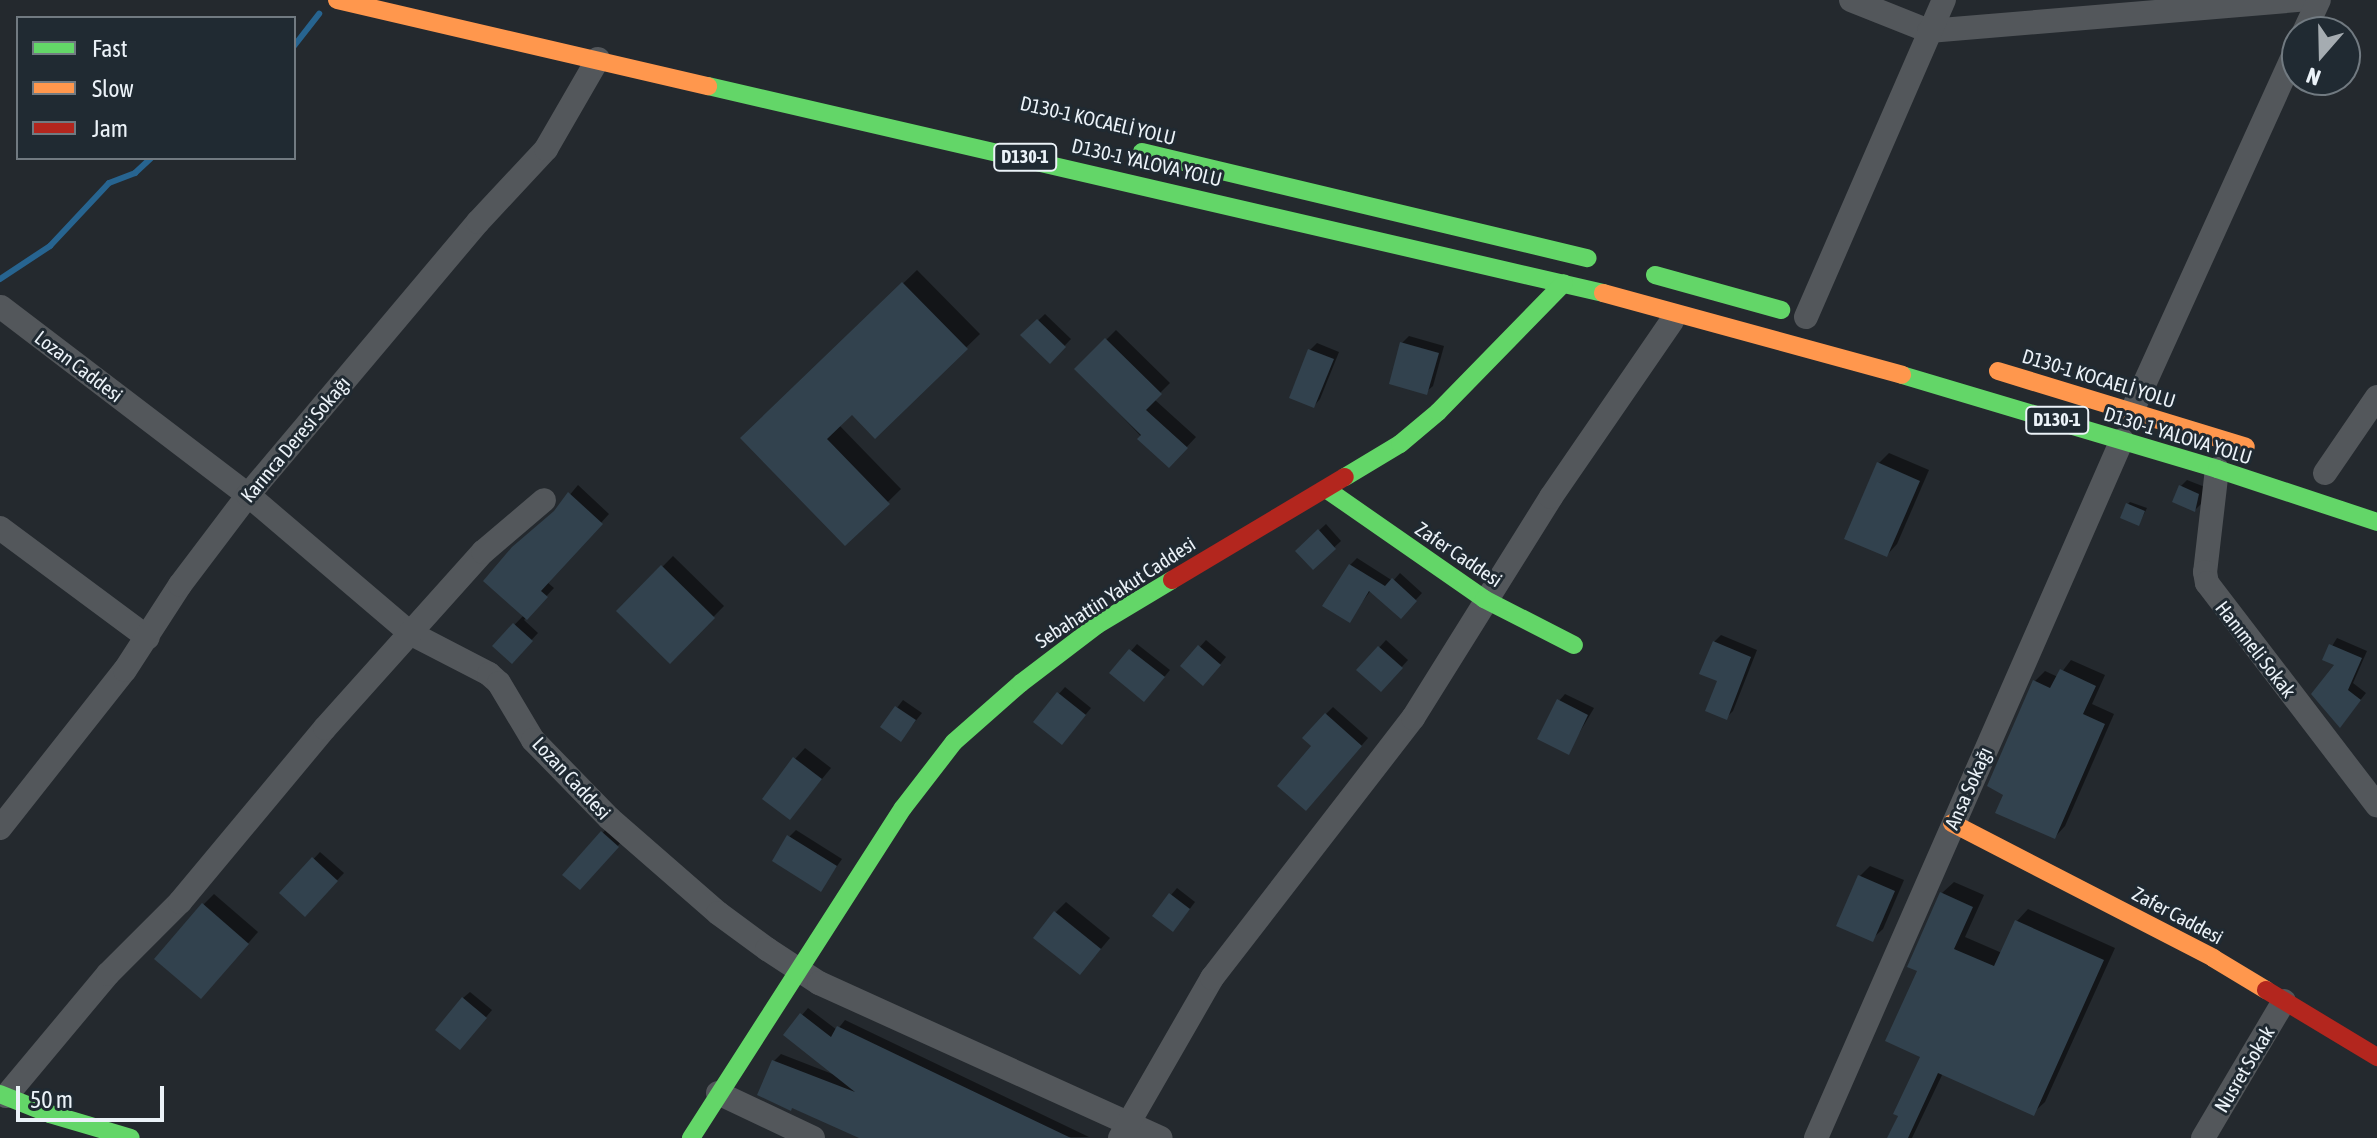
<!DOCTYPE html>
<meta charset="utf-8">
<style>
body{margin:0}
#map{position:relative;width:2377px;height:1138px;overflow:hidden;background:#24292e;font-family:"Asap Condensed",sans-serif}
div>[style]{position:absolute}
[style*='--x']{left:calc(var(--x)*1px);top:calc(var(--y)*1px);width:calc(var(--w)*1px);rotate:calc(var(--a)*1deg)}
.shadow>*{inset:0;background:#0007}
.stream>*{height:6px;margin:-3px;padding:0 3px;transform-origin:3px;border-radius:3px;background:#276490}
.building>*{inset:0;background:#32424e}
.street>*{height:24px;margin:-12px;padding:0 12px;transform-origin:12px;border-radius:12px;background:#53575b}
.fast>*{height:18px;margin:-9px;padding:0 9px;transform-origin:9px;border-radius:9px;background:#63d668}
.slow>*{height:18px;margin:-9px;padding:0 9px;transform-origin:9px;border-radius:9px;background:#ff974d}
.jam>*{height:18px;margin:-9px;padding:0 9px;transform-origin:9px;border-radius:9px;background:#b3261e}
span{translate:-50% -50%;white-space:nowrap;text-align:center;line-height:1.15;-webkit-text-stroke:6px #202a32;paint-order:stroke}
.shield-label span{padding:2px 6px;background:#202a32;border:2px solid;border-radius:6px;-webkit-text-stroke-width:0}
.shield-label{font-size:18px;color:#ebf2f8;font-weight:700}
.street-label{font-size:20px;color:#ebf2f8}
.legend{position:absolute;left:16px;top:16px;width:280px;height:144px;box-sizing:border-box;background:#202a32;border:2px solid #717a81;margin:0;padding:10px 14px;list-style:none;font-size:24px;color:#ebf2f8}
.legend li{display:flex;align-items:center;gap:16px;height:40px}
.legend b{width:40px;border:2px solid #717a81}
.north{position:absolute;left:2281px;top:16px;width:80px;height:80px;box-sizing:border-box;background:#202a32;border:2px solid #717a81;border-radius:50%;rotate:200deg;font-size:22px;font-weight:700;line-height:32px;text-align:center;color:#ebf2f8}
.north::after{content:'';display:block;margin:auto;width:28px;height:36px;background:#a5acb1;clip-path:polygon(50% 0,100% 100%,50% 72%,0 100%)}
.scale{position:absolute;left:16px;top:1086px;width:148px;height:36px;box-sizing:border-box;border:4px solid #ebf2f8;border-top:0;padding-left:10px;font-size:24px;line-height:28px;white-space:nowrap;color:#ebf2f8;-webkit-text-stroke:6px #202a32;paint-order:stroke}
</style>
<div id="map">
<div class="shadow">
<div style="clip-path:polygon(917px 270px,980px 334px,875px 436px,852px 412px,839px 425px,901px 489px,846px 543px,743px 438px)"></div>
<div style="clip-path:polygon(1045px 314px,1071px 339px,1050px 361px,1023px 335px)"></div>
<div style="clip-path:polygon(1116px 330px,1170px 383px,1154px 399px,1196px 437px,1169px 466px,1077px 369px)"></div>
<div style="clip-path:polygon(1409px 336px,1444px 346px,1433px 386px,1426px 392px,1402px 343px)"></div>
<div style="clip-path:polygon(1317px 343px,1339px 352px,1320px 399px,1314px 406px,1291px 397px,1310px 350px)"></div>
<div style="clip-path:polygon(1889px 453px,1929px 470px,1897px 544px,1887px 555px,1878px 464px)"></div>
<div style="clip-path:polygon(2187px 480px,2205px 487px,2202px 503px,2195px 510px,2181px 486px)"></div>
<div style="clip-path:polygon(578px 485px,609px 514px,547px 582px,554px 588px,524px 620px,538px 633px,512px 661px,495px 645px,524px 615px,558px 509px)"></div>
<div style="clip-path:polygon(2130px 502px,2147px 508px,2139px 524px,2128px 504px)"></div>
<div style="clip-path:polygon(1326px 524px,1341px 541px,1313px 567px,1297px 551px)"></div>
<div style="clip-path:polygon(673px 556px,724px 606px,670px 661px,619px 611px)"></div>
<div style="clip-path:polygon(1357px 558px,1393px 581px,1400px 573px,1422px 593px,1401px 616px,1371px 590px,1349px 620px,1350px 565px)"></div>
<div style="clip-path:polygon(1721px 635px,1757px 650px,1733px 711px,1726px 718px,1714px 642px)"></div>
<div style="clip-path:polygon(2337px 638px,2367px 651px,2353px 683px,2366px 693px,2346px 718px,2337px 664px,2324px 659px)"></div>
<div style="clip-path:polygon(1206px 640px,1226px 657px,1210px 677px,1183px 666px)"></div>
<div style="clip-path:polygon(1386px 640px,1408px 660px,1381px 690px,1359px 670px)"></div>
<div style="clip-path:polygon(1137px 644px,1170px 670px,1151px 693px,1112px 673px)"></div>
<div style="clip-path:polygon(2071px 660px,2105px 675px,2092px 704px,2114px 714px,2065px 826px,2055px 837px,2006px 794px,2035px 681px,2045px 671px,2058px 677px)"></div>
<div style="clip-path:polygon(1065px 687px,1091px 708px,1068px 736px,1035px 721px)"></div>
<div style="clip-path:polygon(1565px 694px,1594px 708px,1568px 752px,1559px 701px)"></div>
<div style="clip-path:polygon(903px 700px,922px 713px,901px 739px,883px 726px)"></div>
<div style="clip-path:polygon(1333px 707px,1368px 738px,1313px 802px,1314px 746px,1326px 714px)"></div>
<div style="clip-path:polygon(805px 748px,831px 768px,790px 818px,795px 759px)"></div>
<div style="clip-path:polygon(609px 826px,624px 839px,580px 887px,565px 874px)"></div>
<div style="clip-path:polygon(796px 830px,842px 859px,821px 889px,789px 837px)"></div>
<div style="clip-path:polygon(320px 852px,344px 873px,305px 914px,282px 893px)"></div>
<div style="clip-path:polygon(1870px 866px,1904px 880px,1883px 929px,1872px 939px,1860px 876px)"></div>
<div style="clip-path:polygon(1954px 882px,1984px 895px,1965px 937px,2002px 953px,2017px 921px,2028px 909px,2115px 948px,2045px 1102px,2033px 1113px,1943px 1073px,1912px 1138px,1889px 1138px,1923px 1056px,1920px 970px,1942px 893px)"></div>
<div style="clip-path:polygon(1177px 888px,1195px 902px,1179px 923px,1171px 895px)"></div>
<div style="clip-path:polygon(214px 894px,258px 932px,211px 986px,204px 904px)"></div>
<div style="clip-path:polygon(1066px 902px,1110px 938px,1090px 962px,1055px 913px)"></div>
<div style="clip-path:polygon(470px 992px,492px 1010px,466px 1041px,463px 998px)"></div>
<div style="clip-path:polygon(808px 1008px,837px 1030px,845px 1020px,1089px 1137px,863px 1138px,760px 1094px,774px 1061px,781px 1054px,835px 1075px,802px 1015px)"></div>
</div>
<div class="stream">
<div style="--x:294;--y:46;--w:41;--a:-52"></div>
<div style="--x:0;--y:279;--w:60;--a:-33.4"></div>
<div style="--x:50;--y:246;--w:86;--a:-46.9"></div>
<div style="--x:109;--y:183;--w:28;--a:-21"></div>
<div style="--x:135;--y:173;--w:22;--a:-43"></div>
</div>
<div class="building">
<div style="clip-path:polygon(902px 282px,968px 349px,875px 439px,852px 415px,827px 439px,890px 504px,845px 546px,740px 438px)"></div>
<div style="clip-path:polygon(1037px 319px,1066px 347px,1050px 364px,1020px 335px)"></div>
<div style="clip-path:polygon(1105px 338px,1162px 394px,1146px 410px,1188px 448px,1169px 468px,1137px 439px,1141px 435px,1074px 369px)"></div>
<div style="clip-path:polygon(1400px 342px,1439px 353px,1427px 395px,1389px 384px)"></div>
<div style="clip-path:polygon(1308px 349px,1334px 359px,1314px 408px,1289px 398px)"></div>
<div style="clip-path:polygon(1877px 462px,1920px 481px,1887px 557px,1844px 539px)"></div>
<div style="clip-path:polygon(2179px 485px,2199px 494px,2195px 512px,2172px 502px)"></div>
<div style="clip-path:polygon(568px 492px,603px 524px,541px 591px,548px 597px,527px 620px,483px 581px,512px 547px,554px 511px)"></div>
<div style="clip-path:polygon(2126px 503px,2145px 511px,2139px 526px,2120px 518px)"></div>
<div style="clip-path:polygon(1318px 529px,1336px 549px,1313px 570px,1295px 551px)"></div>
<div style="clip-path:polygon(1349px 564px,1385px 586px,1392px 578px,1417px 601px,1401px 619px,1369px 591px,1350px 623px,1322px 606px)"></div>
<div style="clip-path:polygon(661px 565px,715px 618px,670px 664px,616px 611px)"></div>
<div style="clip-path:polygon(513px 623px,533px 641px,512px 664px,492px 646px)"></div>
<div style="clip-path:polygon(1713px 641px,1751px 657px,1727px 720px,1705px 711px,1717px 681px,1699px 674px)"></div>
<div style="clip-path:polygon(2329px 644px,2362px 658px,2348px 690px,2361px 700px,2340px 728px,2311px 694px,2334px 665px,2322px 660px)"></div>
<div style="clip-path:polygon(1198px 645px,1221px 665px,1203px 686px,1180px 666px)"></div>
<div style="clip-path:polygon(1378px 646px,1403px 668px,1381px 692px,1356px 670px)"></div>
<div style="clip-path:polygon(1129px 649px,1165px 677px,1144px 702px,1109px 673px)"></div>
<div style="clip-path:polygon(2060px 669px,2096px 686px,2083px 714px,2105px 724px,2055px 839px,1995px 813px,2003px 795px,1987px 786px,2033px 680px,2050px 688px)"></div>
<div style="clip-path:polygon(1057px 692px,1086px 715px,1062px 745px,1033px 722px)"></div>
<div style="clip-path:polygon(1557px 699px,1588px 715px,1569px 755px,1537px 739px)"></div>
<div style="clip-path:polygon(895px 706px,916px 720px,901px 742px,880px 727px)"></div>
<div style="clip-path:polygon(1325px 713px,1362px 746px,1306px 811px,1277px 786px,1311px 746px,1302px 738px)"></div>
<div style="clip-path:polygon(793px 757px,822px 779px,790px 820px,762px 799px)"></div>
<div style="clip-path:polygon(601px 831px,619px 847px,580px 890px,562px 875px)"></div>
<div style="clip-path:polygon(787px 835px,837px 866px,821px 892px,772px 861px)"></div>
<div style="clip-path:polygon(312px 857px,338px 881px,305px 917px,279px 893px)"></div>
<div style="clip-path:polygon(1858px 875px,1895px 891px,1873px 942px,1836px 926px)"></div>
<div style="clip-path:polygon(1940px 892px,1973px 907px,1954px 949px,1994px 966px,2015px 920px,2104px 960px,2034px 1116px,1938px 1073px,1908px 1138px,1887px 1138px,1898px 1116px,1893px 1114px,1920px 1057px,1885px 1041px,1917px 971px,1907px 967px)"></div>
<div style="clip-path:polygon(1169px 893px,1190px 909px,1173px 932px,1152px 916px)"></div>
<div style="clip-path:polygon(202px 903px,249px 944px,201px 999px,154px 959px)"></div>
<div style="clip-path:polygon(1054px 911px,1101px 949px,1080px 975px,1033px 938px)"></div>
<div style="clip-path:polygon(462px 997px,487px 1018px,460px 1050px,435px 1030px)"></div>
<div style="clip-path:polygon(800px 1013px,831px 1037px,837px 1026px,1071px 1138px,859px 1138px,792px 1108px,791px 1111px,757px 1095px,772px 1060px,855px 1092px,783px 1035px)"></div>
</div>
<div class="street">
<div style="--x:1851;--y:0;--w:84;--a:21.7"></div>
<div style="--x:1929;--y:31;--w:372;--a:-4.8"></div>
<div style="--x:2304;--y:32;--w:35;--a:-65"></div>
<div style="--x:1;--y:307;--w:310;--a:37.3"></div>
<div style="--x:248;--y:495;--w:213;--a:40.4"></div>
<div style="--x:410;--y:633;--w:89;--a:27.4"></div>
<div style="--x:489;--y:674;--w:13;--a:42"></div>
<div style="--x:499;--y:683;--w:66;--a:59.2"></div>
<div style="--x:533;--y:740;--w:109;--a:45.7"></div>
<div style="--x:609;--y:818;--w:145;--a:41.1"></div>
<div style="--x:718;--y:913;--w:61;--a:36.3"></div>
<div style="--x:767;--y:949;--w:62;--a:33.2"></div>
<div style="--x:819;--y:983;--w:375;--a:24.4"></div>
<div style="--x:1806;--y:317;--w:346;--a:-66.5"></div>
<div style="--x:2132;--y:411;--w:399;--a:-65.6"></div>
<div style="--x:2217;--y:469;--w:104;--a:96.6"></div>
<div style="--x:2205;--y:572;--w:11;--a:80"></div>
<div style="--x:2207;--y:583;--w:280;--a:52.6"></div>
<div style="--x:2325;--y:473;--w:92;--a:-55.6"></div>
<div style="--x:0;--y:528;--w:184;--a:36.6"></div>
<div style="--x:0;--y:828;--w:201;--a:-51.7"></div>
<div style="--x:125;--y:670;--w:101;--a:-57.1"></div>
<div style="--x:180;--y:585;--w:113;--a:-52.9"></div>
<div style="--x:248;--y:495;--w:357;--a:-49.9"></div>
<div style="--x:478;--y:222;--w:100;--a:-47"></div>
<div style="--x:546;--y:149;--w:104;--a:-60"></div>
<div style="--x:718;--y:1093;--w:105;--a:25.3"></div>
<div style="--x:6;--y:1096;--w:159;--a:-50.1"></div>
<div style="--x:108;--y:974;--w:102;--a:-45"></div>
<div style="--x:180;--y:902;--w:226;--a:-50.2"></div>
<div style="--x:325;--y:728;--w:237;--a:-48.1"></div>
<div style="--x:483;--y:552;--w:80;--a:-40.4"></div>
<div style="--x:1120;--y:1138;--w:185;--a:-60.1"></div>
<div style="--x:1212;--y:978;--w:329;--a:-52.3"></div>
<div style="--x:1413;--y:718;--w:261;--a:-58"></div>
<div style="--x:1551;--y:497;--w:214;--a:-55.5"></div>
<div style="--x:1816;--y:1138;--w:762;--a:-66.33"></div>
<div style="--x:2203;--y:1138;--w:159;--a:-59.4"></div>
</div>
<div class="fast">
<div style="--x:708;--y:86;--w:919;--a:13.02"></div>
<div style="--x:1142;--y:152;--w:458;--a:13.4"></div>
<div style="--x:1655;--y:275;--w:131;--a:15.5"></div>
<div style="--x:1902;--y:375;--w:329;--a:16.6"></div>
<div style="--x:2217;--y:469;--w:169;--a:18.3"></div>
<div style="--x:1345;--y:477;--w:64;--a:-31"></div>
<div style="--x:1400;--y:444;--w:50;--a:-40.1"></div>
<div style="--x:1438;--y:412;--w:180;--a:-45.7"></div>
<div style="--x:1326;--y:489;--w:193;--a:34.8"></div>
<div style="--x:1484;--y:599;--w:101;--a:27.1"></div>
<div style="--x:0;--y:1094;--w:54;--a:21.8"></div>
<div style="--x:50;--y:1114;--w:84;--a:16.5"></div>
<div style="--x:691;--y:1138;--w:392;--a:-57.3"></div>
<div style="--x:903;--y:808;--w:83;--a:-52.3"></div>
<div style="--x:954;--y:742;--w:89;--a:-41.4"></div>
<div style="--x:1021;--y:683;--w:96;--a:-37.3"></div>
<div style="--x:1097;--y:625;--w:87;--a:-31"></div>
</div>
<div class="slow">
<div style="--x:337;--y:0;--w:381;--a:13.1"></div>
<div style="--x:1603;--y:293;--w:310;--a:15.3"></div>
<div style="--x:1998;--y:371;--w:259;--a:17"></div>
<div style="--x:1952;--y:823;--w:294;--a:27.3"></div>
<div style="--x:2213;--y:958;--w:62;--a:31.1"></div>
</div>
<div class="jam">
<div style="--x:1172;--y:580;--w:201;--a:-30.8"></div>
<div style="--x:2266;--y:990;--w:130;--a:31.1"></div>
</div>
<div class="shield-label">
<span style="left:1025px;top:157px">D130-1</span>
<span style="left:2057px;top:420px">D130-1</span>
</div>
<div class="street-label">
<span style="left:1098px;top:120px;rotate:13deg">D130-1 KOCAELİ YOLU</span>
<span style="left:1147px;top:162px;rotate:13deg">D130-1 YALOVA YOLU</span>
<span style="left:79px;top:366px;rotate:37deg">Lozan Caddesi</span>
<span style="left:2099px;top:378px;rotate:17deg">D130-1 KOCAELİ YOLU</span>
<span style="left:2178px;top:435px;rotate:17deg">D130-1 YALOVA YOLU</span>
<span style="left:295px;top:439px;rotate:-50deg">Karınca Deresi Sokağı</span>
<span style="left:1459px;top:554px;rotate:34deg">Zafer Caddesi</span>
<span style="left:1115px;top:592px;rotate:-33deg">Sebahattin Yakut Caddesi</span>
<span style="left:2256px;top:649px;rotate:52deg">Hanımeli Sokak</span>
<span style="left:572px;top:778px;rotate:47deg">Lozan Caddesi</span>
<span style="left:1968px;top:788px;rotate:-66deg">Ansa Sokağı</span>
<span style="left:2178px;top:915px;rotate:28deg">Zafer Caddesi</span>
<span style="left:2244px;top:1069px;rotate:-59deg">Nusret Sokak</span>
</div>
<ul class="legend">
<li><b style="height:10px;background:#63d668"></b>Fast</li>
<li><b style="height:10px;background:#ff974d"></b>Slow</li>
<li><b style="height:10px;background:#b3261e"></b>Jam</li>
</ul>
<div class="north">N</div>
<div class="scale">50 m</div>
</div>
